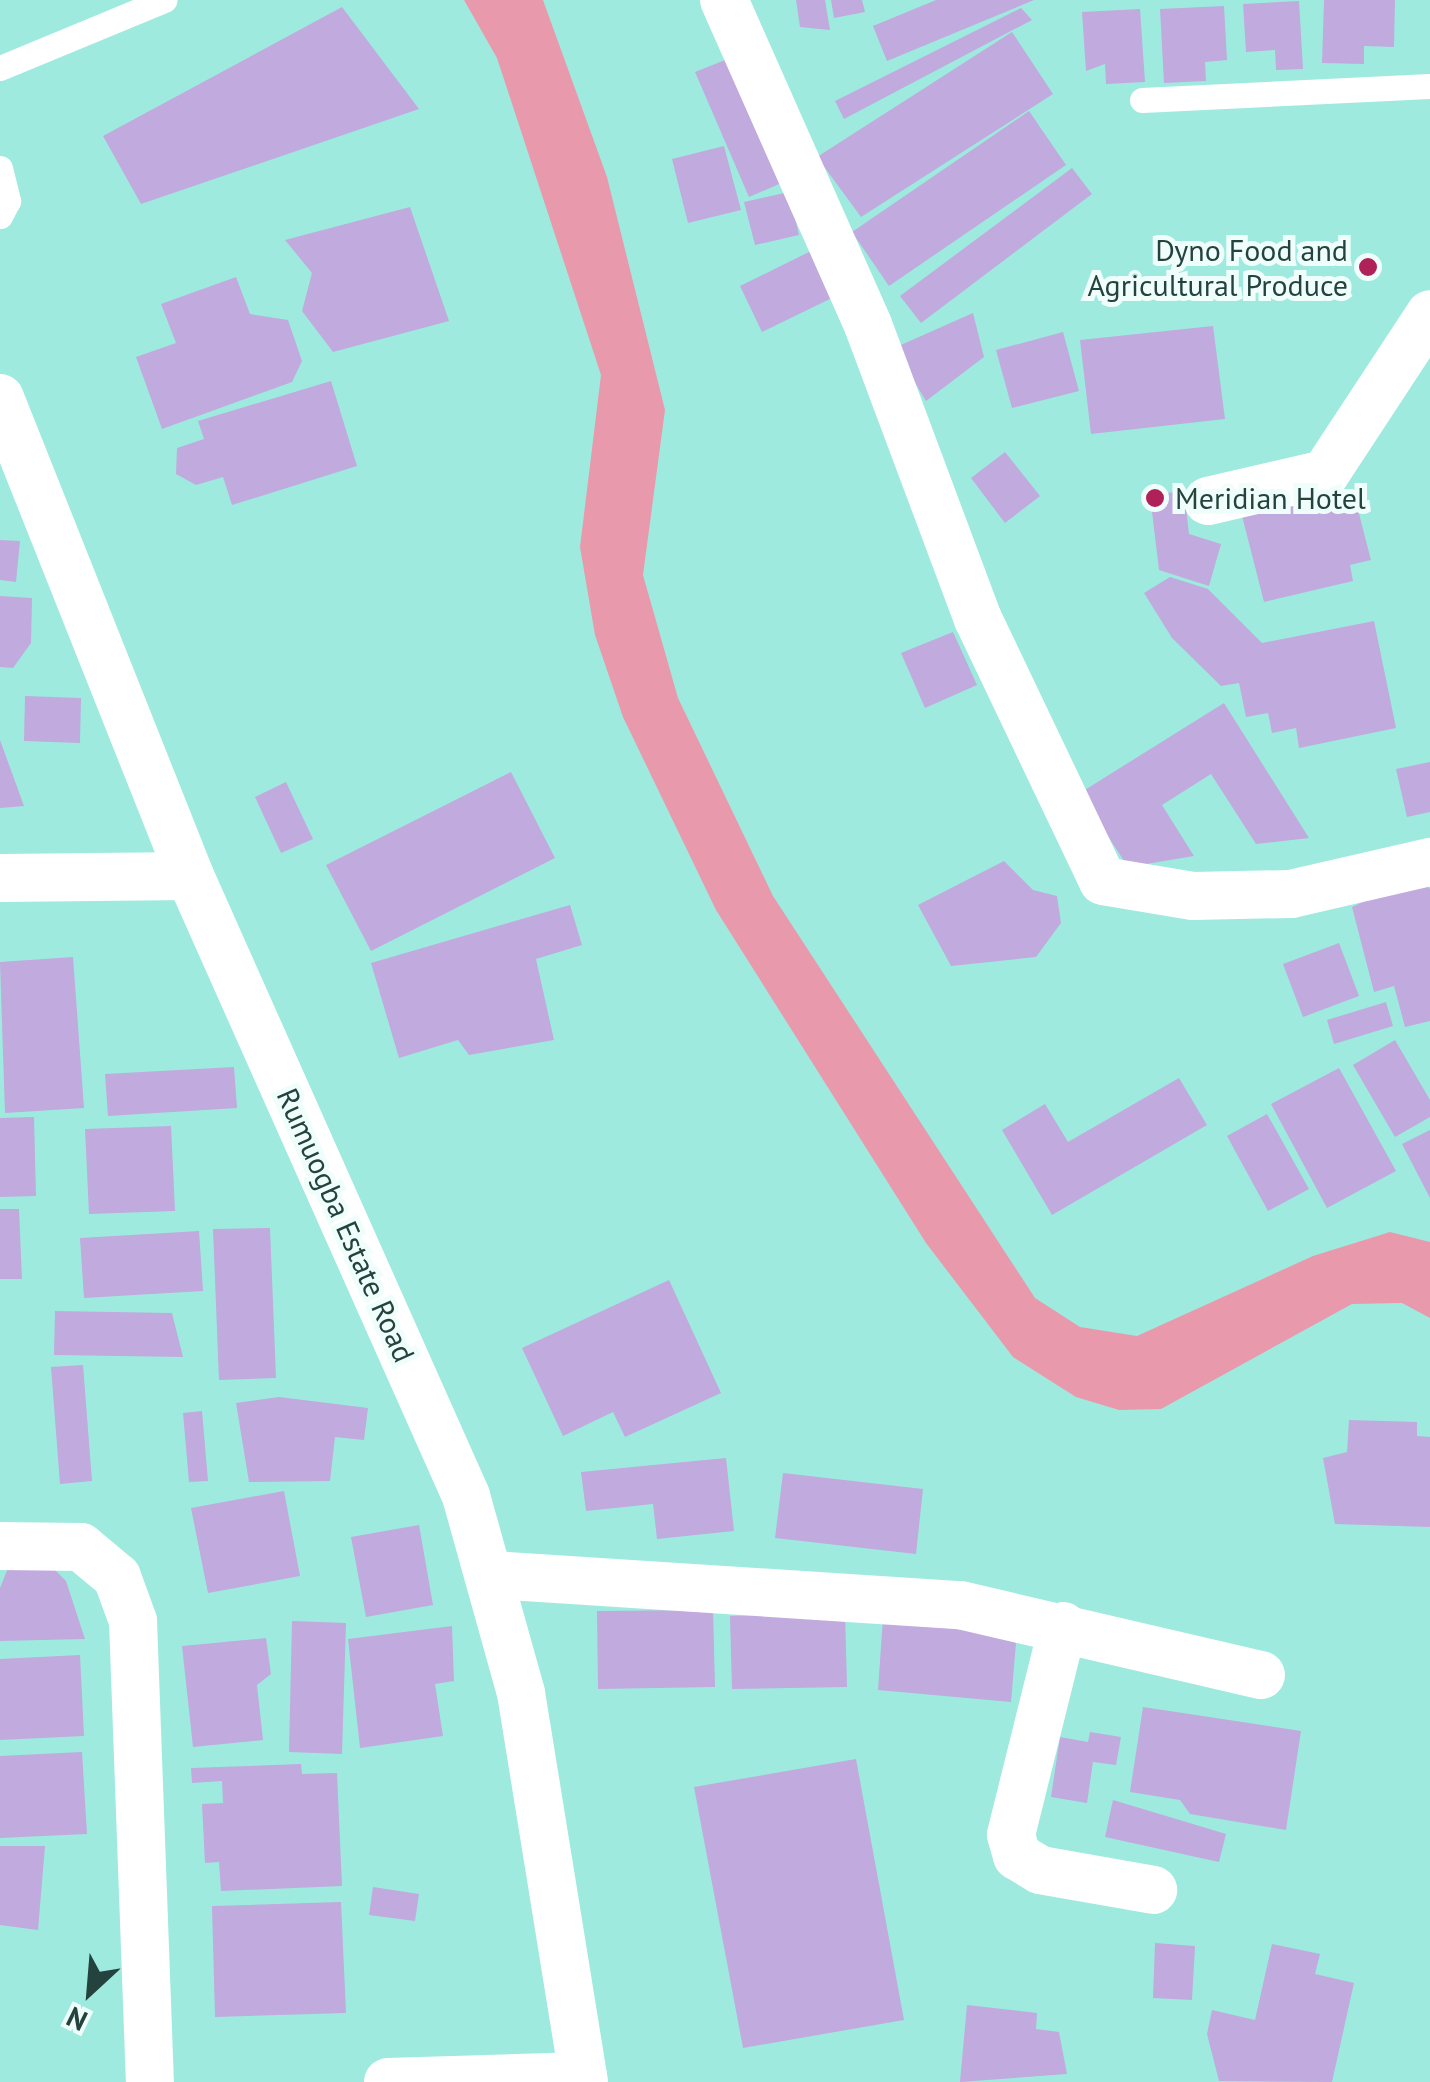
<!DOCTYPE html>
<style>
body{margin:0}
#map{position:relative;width:1430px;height:2082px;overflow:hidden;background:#9feadf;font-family:"PT Sans",sans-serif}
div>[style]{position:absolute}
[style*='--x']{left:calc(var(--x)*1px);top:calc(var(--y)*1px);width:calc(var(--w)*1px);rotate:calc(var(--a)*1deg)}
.water>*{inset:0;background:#e999ac}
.building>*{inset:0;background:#c0aade}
.lane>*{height:25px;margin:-12.5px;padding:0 12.5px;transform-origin:12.5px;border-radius:12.5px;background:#fff}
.street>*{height:48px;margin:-24px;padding:0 24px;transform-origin:24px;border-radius:24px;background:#fff}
.dots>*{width:28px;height:28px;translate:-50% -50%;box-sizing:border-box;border:5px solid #f0fefb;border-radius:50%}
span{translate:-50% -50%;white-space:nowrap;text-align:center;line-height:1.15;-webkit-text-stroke:10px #f0fefb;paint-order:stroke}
.poi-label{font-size:30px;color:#24433f}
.right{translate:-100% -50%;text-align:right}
.left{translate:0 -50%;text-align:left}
.street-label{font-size:30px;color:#24433f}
.north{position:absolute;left:40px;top:1942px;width:100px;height:100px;-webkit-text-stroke:8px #f0fefb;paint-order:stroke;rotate:206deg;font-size:28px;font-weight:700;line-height:40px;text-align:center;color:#24433f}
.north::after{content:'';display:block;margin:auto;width:35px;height:45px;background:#24433f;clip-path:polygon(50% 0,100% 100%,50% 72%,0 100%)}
</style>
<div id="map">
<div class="water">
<div style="clip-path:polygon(464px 0,543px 0,607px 177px,665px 410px,643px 575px,678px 698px,773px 896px,1035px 1298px,1080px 1327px,1137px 1336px,1313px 1256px,1390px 1232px,1430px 1242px,1430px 1318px,1402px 1303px,1352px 1304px,1161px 1409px,1119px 1410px,1076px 1397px,1013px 1357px,926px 1243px,716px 910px,623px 717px,595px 635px,580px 547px,601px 375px,497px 58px)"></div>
</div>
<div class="building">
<div style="clip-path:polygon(796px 0,825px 0,830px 30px,800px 27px)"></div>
<div style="clip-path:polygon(831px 0,862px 0,865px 12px,834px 18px)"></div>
<div style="clip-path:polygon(936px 0,1034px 0,887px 61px,873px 26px)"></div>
<div style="clip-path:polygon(1324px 0,1395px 0,1394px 47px,1364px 46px,1364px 64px,1322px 63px)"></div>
<div style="clip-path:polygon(1299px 1px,1303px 69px,1276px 70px,1275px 50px,1246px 52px,1243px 4px)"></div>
<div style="clip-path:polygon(1224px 6px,1227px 60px,1205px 62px,1206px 81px,1164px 83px,1160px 9px)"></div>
<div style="clip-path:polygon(342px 7px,419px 109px,141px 204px,103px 136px)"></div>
<div style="clip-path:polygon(1021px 8px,1032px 20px,844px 119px,835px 101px)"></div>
<div style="clip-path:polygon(1140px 9px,1145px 82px,1106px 84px,1105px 64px,1086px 71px,1082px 12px)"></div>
<div style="clip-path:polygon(1012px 32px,1053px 94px,861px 217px,817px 157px)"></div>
<div style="clip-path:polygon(740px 54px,793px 178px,749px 197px,695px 72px)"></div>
<div style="clip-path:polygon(1029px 111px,1066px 165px,889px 286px,852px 232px)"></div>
<div style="clip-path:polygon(724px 146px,741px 210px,688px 223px,672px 159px)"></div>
<div style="clip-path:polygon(1072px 168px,1092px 194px,921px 323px,900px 296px)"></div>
<div style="clip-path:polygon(789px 192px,799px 235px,755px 245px,744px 202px)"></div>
<div style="clip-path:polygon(410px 207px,449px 321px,333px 352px,302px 311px,312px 273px,285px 240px)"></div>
<div style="clip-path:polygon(811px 251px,834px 297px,762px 332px,740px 286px)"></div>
<div style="clip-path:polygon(236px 277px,250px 314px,288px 320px,302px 361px,292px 382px,162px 429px,136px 357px,176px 343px,161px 304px)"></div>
<div style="clip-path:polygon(973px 313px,984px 357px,926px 401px,894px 348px)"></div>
<div style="clip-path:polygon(1213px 326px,1225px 419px,1091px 434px,1080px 340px)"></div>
<div style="clip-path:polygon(1063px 332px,1079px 391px,1012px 408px,996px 350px)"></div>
<div style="clip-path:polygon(331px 381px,357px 466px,232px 505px,223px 477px,196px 485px,176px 474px,177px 448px,204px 439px,198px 421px)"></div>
<div style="clip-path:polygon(1005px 452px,1040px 496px,1005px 523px,971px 478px)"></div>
<div style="clip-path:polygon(1330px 487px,1334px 507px,1356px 502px,1371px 560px,1350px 565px,1353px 581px,1264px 602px,1240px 508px)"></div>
<div style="clip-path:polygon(1184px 491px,1189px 534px,1221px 544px,1209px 586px,1159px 570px,1150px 495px)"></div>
<div style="clip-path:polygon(0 540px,20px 541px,16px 582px,0 580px)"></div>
<div style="clip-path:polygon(1170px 577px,1208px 589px,1262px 643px,1374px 621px,1396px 728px,1299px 748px,1296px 728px,1272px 733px,1268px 713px,1246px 717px,1239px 683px,1221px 686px,1172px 638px,1144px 593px)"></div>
<div style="clip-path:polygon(0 596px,32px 598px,31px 643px,13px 668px,0 667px)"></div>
<div style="clip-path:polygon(953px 632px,977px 685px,925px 708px,901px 653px)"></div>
<div style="clip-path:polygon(25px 696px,81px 698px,80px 743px,24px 741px)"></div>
<div style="clip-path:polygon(1224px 703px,1309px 838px,1256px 844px,1211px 774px,1162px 805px,1194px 856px,1128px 867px,1080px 793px)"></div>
<div style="clip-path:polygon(0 740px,24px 806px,0 808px)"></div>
<div style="clip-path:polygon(1430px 762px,1430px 812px,1407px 817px,1396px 769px)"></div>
<div style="clip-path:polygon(511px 772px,555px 858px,371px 951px,326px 865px)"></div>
<div style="clip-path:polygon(286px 782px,313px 839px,281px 853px,255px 797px)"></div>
<div style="clip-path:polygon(1004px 861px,1033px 890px,1057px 896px,1061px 923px,1036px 957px,951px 966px,918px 905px)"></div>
<div style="clip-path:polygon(1419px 876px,1430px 889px,1430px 1021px,1405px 1027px,1394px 986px,1374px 992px,1352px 907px)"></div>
<div style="clip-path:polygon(570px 905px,582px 945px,536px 959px,554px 1040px,469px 1055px,458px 1040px,399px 1058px,371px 963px)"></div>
<div style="clip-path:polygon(1339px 943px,1359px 996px,1303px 1017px,1283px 964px)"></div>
<div style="clip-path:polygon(73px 957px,84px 1108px,5px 1113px,0 962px)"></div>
<div style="clip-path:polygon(1386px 1002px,1393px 1026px,1334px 1044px,1327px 1020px)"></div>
<div style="clip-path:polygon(1395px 1040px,1430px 1100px,1430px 1117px,1395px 1137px,1353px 1065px)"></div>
<div style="clip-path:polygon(234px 1067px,237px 1108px,108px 1116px,105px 1074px)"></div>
<div style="clip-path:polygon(1339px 1068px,1396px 1171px,1327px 1208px,1271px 1104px)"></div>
<div style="clip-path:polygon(1179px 1078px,1207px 1125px,1052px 1215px,1002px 1130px,1045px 1104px,1068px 1142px)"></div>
<div style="clip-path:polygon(1267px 1114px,1309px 1189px,1268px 1211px,1227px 1136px)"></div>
<div style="clip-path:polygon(34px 1117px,36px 1196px,0 1197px,0 1118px)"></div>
<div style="clip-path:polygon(171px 1126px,175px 1211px,89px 1214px,85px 1129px)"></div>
<div style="clip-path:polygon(1430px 1130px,1430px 1198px,1402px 1144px)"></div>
<div style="clip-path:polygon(0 1209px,19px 1209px,22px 1279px,0 1279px)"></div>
<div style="clip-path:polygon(270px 1228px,276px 1378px,219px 1380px,213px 1229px)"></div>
<div style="clip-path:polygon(199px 1231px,203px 1291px,84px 1298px,80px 1238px)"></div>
<div style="clip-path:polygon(669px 1280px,721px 1393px,625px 1437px,613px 1412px,563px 1436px,522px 1348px)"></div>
<div style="clip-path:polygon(55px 1311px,172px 1313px,183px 1357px,54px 1355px)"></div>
<div style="clip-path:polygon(83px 1365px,92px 1481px,60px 1484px,51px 1367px)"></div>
<div style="clip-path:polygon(279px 1397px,368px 1408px,364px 1440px,335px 1437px,330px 1481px,249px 1482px,236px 1403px)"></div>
<div style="clip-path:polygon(202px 1411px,208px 1481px,189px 1482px,183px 1413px)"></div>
<div style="clip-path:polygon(1349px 1420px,1417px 1422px,1417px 1436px,1430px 1437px,1430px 1527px,1335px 1524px,1323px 1458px,1347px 1452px)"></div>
<div style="clip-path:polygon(726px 1458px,734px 1531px,657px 1539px,653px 1504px,586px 1511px,581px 1472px)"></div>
<div style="clip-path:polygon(783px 1473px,923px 1489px,916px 1554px,775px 1538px)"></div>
<div style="clip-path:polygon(284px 1491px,300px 1576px,208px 1593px,191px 1508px)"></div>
<div style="clip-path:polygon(419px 1525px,433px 1605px,366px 1617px,351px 1537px)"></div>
<div style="clip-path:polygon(38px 1553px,66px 1581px,85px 1639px,0 1641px,0 1588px,12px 1558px)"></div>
<div style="clip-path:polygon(713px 1610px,715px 1687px,598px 1689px,597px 1611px)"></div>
<div style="clip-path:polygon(845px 1613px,847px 1687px,732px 1689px,730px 1616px)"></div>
<div style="clip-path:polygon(883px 1618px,987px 1626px,1016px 1643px,1011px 1702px,878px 1690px)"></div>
<div style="clip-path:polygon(292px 1621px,346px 1623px,342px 1754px,289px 1752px)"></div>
<div style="clip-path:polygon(452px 1626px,454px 1681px,435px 1684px,443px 1736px,360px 1748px,348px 1639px)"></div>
<div style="clip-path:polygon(266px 1638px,271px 1674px,257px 1685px,263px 1740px,193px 1747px,182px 1646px)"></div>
<div style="clip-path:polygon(80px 1655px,84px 1736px,0 1740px,0 1659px)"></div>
<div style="clip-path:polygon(1143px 1707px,1301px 1731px,1286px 1830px,1190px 1814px,1180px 1800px,1130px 1792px)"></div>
<div style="clip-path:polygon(1090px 1732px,1121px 1737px,1116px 1765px,1093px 1762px,1087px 1803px,1051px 1797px,1060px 1737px,1088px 1742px)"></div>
<div style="clip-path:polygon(82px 1752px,87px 1834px,0 1838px,0 1756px)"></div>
<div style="clip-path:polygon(856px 1759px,904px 2020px,743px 2048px,694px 1787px)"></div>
<div style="clip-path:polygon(301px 1764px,302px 1774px,337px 1773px,342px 1886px,221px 1891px,219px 1862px,205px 1863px,202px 1804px,223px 1803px,222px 1781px,192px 1783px,191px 1768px)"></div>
<div style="clip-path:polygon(1113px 1800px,1226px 1834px,1219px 1862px,1105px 1837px)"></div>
<div style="clip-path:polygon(0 1846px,45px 1846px,38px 1930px,0 1925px)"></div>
<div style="clip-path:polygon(373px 1887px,419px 1894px,415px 1921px,369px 1915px)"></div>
<div style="clip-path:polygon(341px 1902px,346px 2013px,215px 2017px,212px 1906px)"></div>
<div style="clip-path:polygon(1155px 1943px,1195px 1946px,1192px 2000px,1153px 1998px)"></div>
<div style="clip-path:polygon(1272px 1944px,1320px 1954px,1315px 1974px,1354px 1983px,1332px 2082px,1219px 2081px,1207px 2034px,1212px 2010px,1255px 2020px)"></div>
<div style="clip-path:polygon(967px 2005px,1037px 2013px,1036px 2029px,1059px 2032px,1067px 2074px,960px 2082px)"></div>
</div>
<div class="lane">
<div style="--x:0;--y:68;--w:178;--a:-22.5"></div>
<div style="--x:1142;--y:100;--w:288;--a:-2.8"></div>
<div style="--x:0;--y:168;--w:34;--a:76"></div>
<div style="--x:8;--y:201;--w:17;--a:118"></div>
</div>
<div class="street">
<div style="--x:724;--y:0;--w:355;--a:66.1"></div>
<div style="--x:868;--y:325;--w:314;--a:69.5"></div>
<div style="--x:978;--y:619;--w:290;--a:64.5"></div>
<div style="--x:1103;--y:881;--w:91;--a:9.5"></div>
<div style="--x:1193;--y:896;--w:98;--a:-1.2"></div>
<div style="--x:1291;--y:894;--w:143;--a:-13"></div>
<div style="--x:0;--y:398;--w:514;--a:68.32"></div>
<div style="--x:190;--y:876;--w:679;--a:66"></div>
<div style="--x:466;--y:1496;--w:205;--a:74.4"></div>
<div style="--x:521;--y:1693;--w:394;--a:80.8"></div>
<div style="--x:1208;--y:501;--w:120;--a:-13"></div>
<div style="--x:1325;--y:474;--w:191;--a:-56.7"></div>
<div style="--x:0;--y:878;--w:190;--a:-0.6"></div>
<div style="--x:0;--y:1546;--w:81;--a:0.7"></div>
<div style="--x:81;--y:1547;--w:47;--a:39.8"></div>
<div style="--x:117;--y:1577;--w:47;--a:70"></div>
<div style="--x:133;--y:1621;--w:461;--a:87.9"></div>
<div style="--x:493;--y:1575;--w:468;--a:3.7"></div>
<div style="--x:960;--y:1605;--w:309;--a:13.1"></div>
<div style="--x:1063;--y:1626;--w:215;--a:104"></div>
<div style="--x:1011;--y:1835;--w:22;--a:74"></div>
<div style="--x:1017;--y:1856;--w:27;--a:31"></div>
<div style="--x:1040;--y:1870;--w:115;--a:10"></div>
<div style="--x:388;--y:2082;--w:195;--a:-1.8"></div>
</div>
<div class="dots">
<div style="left:1368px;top:267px;background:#af2158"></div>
<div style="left:1155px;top:498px;background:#af2158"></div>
</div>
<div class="poi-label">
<span class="right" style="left:1348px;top:267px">Dyno Food and<br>Agricultural Produce</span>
<span class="left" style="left:1175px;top:498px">Meridian Hotel</span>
</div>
<div class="street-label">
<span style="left:346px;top:1225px;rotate:66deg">Rumuogba Estate Road</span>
</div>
<div class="north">N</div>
</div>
